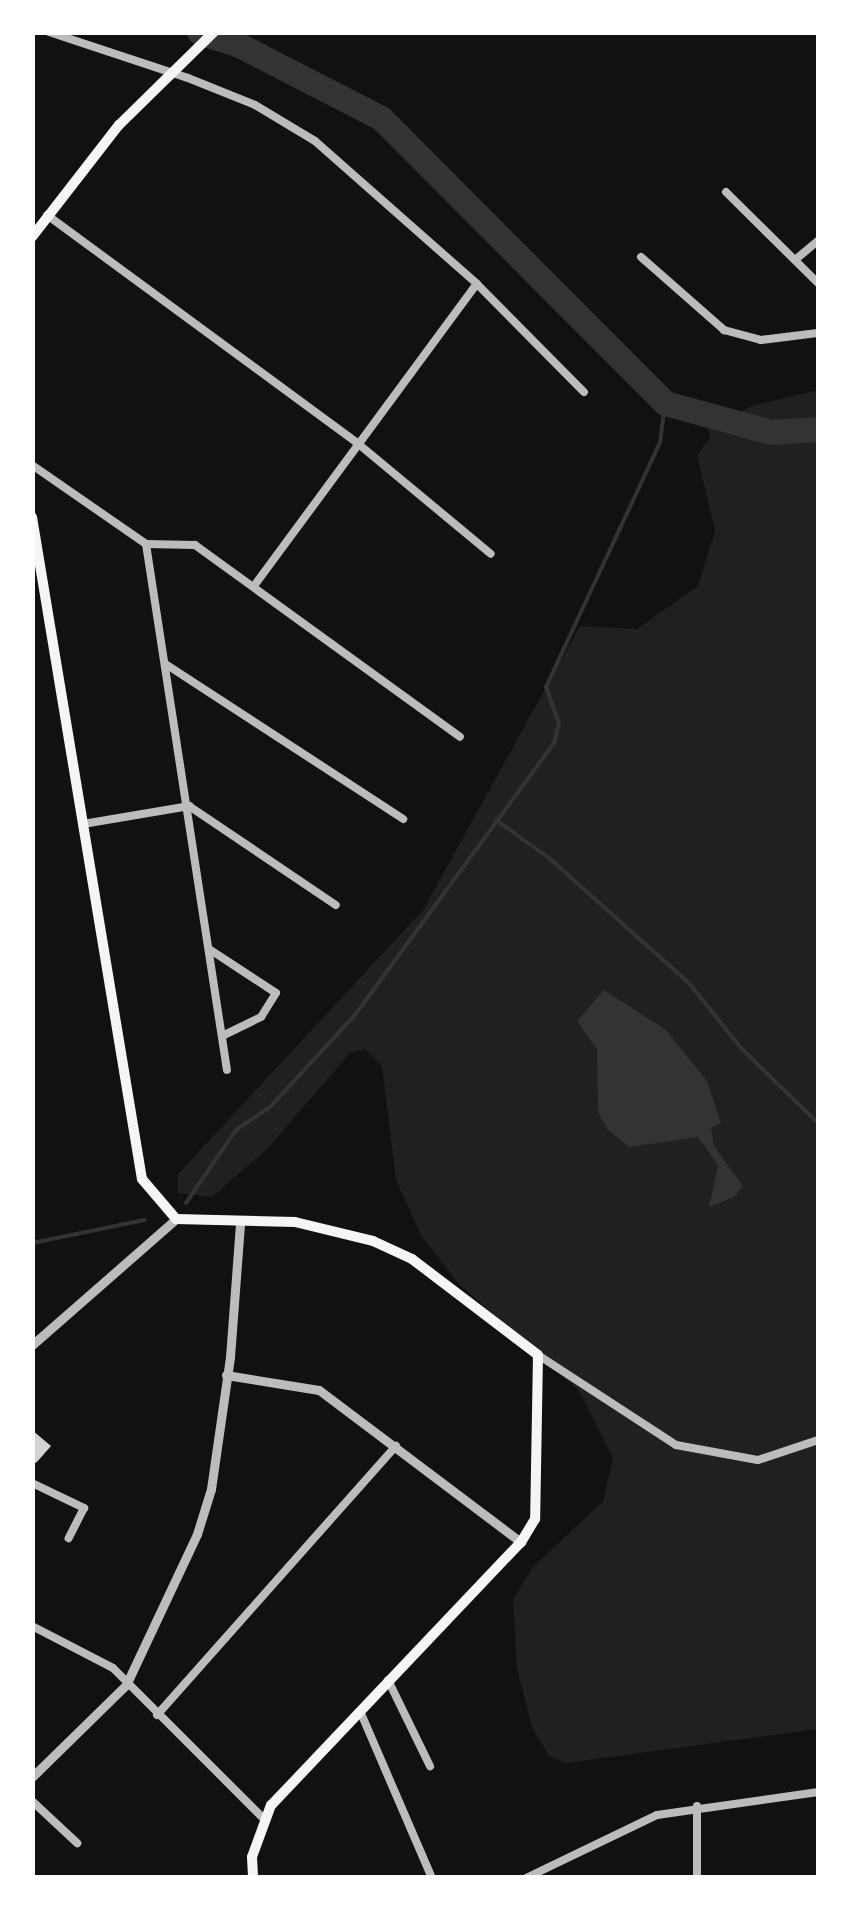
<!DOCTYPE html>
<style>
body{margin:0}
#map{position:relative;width:851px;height:1910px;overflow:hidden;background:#111;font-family:"Roboto Condensed",sans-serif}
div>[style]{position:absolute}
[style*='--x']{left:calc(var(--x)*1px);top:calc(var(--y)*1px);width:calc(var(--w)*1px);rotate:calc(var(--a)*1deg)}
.green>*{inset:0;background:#202020}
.water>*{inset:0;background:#333}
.stream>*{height:4px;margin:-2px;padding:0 2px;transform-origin:2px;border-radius:2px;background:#333}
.river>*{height:25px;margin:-12.5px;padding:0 12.5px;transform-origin:12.5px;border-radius:12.5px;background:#333}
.building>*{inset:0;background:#d3d3d3}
.minor>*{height:8px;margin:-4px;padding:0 4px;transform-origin:4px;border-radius:4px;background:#bcbcbc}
.tertiary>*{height:9px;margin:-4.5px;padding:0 4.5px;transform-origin:4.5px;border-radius:4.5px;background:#bcbcbc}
.secondary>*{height:10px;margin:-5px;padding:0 5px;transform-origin:5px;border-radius:5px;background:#f5f5f5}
span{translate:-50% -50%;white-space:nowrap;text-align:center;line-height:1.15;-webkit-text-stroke:9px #fff;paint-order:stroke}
.frame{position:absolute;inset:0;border:35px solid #fff;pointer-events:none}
</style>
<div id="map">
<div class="green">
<div style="clip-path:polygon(818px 390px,818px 1729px,566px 1763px,549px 1756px,532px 1727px,517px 1669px,513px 1599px,533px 1567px,603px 1501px,613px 1458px,580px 1392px,457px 1282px,421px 1235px,396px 1180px,382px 1066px,365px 1049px,350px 1053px,268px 1148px,212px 1197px,178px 1193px,178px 1174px,423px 910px,580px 626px,637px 629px,698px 586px,715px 531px,697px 455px,710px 438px,708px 426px,752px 406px)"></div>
</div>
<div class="water">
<div style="clip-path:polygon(604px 990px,666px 1030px,707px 1081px,721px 1123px,711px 1128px,714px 1146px,743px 1186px,734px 1197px,709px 1207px,718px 1165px,698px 1137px,629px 1147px,608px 1130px,598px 1112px,597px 1049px,577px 1021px)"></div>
</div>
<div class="stream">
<div style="--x:496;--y:820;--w:65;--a:35.6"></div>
<div style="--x:549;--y:858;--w:188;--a:41.8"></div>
<div style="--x:689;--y:983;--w:82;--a:51.4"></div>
<div style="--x:740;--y:1047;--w:109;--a:44.3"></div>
<div style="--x:186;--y:1203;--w:88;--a:-55.6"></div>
<div style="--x:236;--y:1130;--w:41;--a:-34.1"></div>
<div style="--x:270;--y:1107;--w:125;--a:-47.3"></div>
<div style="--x:355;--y:1015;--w:337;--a:-53.8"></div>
<div style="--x:554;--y:743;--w:21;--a:-76"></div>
<div style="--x:559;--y:723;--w:38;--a:-110"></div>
<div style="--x:546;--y:687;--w:269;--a:-65"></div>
<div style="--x:660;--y:443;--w:40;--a:-82.9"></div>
<div style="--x:32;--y:1243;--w:115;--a:-11.5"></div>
</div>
<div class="river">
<div style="--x:199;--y:32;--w:42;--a:18"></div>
<div style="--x:239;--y:45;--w:160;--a:27.2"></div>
<div style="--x:381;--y:118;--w:402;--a:45.1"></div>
<div style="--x:665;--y:403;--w:110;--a:15.3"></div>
<div style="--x:771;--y:432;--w:47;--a:-3.7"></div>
</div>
<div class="building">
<div style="clip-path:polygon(32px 1430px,51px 1446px,36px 1463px,32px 1460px)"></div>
</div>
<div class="minor">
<div style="--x:49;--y:32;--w:146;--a:18.3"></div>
<div style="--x:188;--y:78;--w:72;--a:21.9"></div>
<div style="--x:255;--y:105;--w:70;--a:31"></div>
<div style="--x:315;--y:141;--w:216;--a:41.4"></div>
<div style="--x:477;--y:284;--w:152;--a:45.3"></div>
<div style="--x:726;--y:192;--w:129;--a:44.7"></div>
<div style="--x:47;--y:215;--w:383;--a:36.3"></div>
<div style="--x:356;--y:442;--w:175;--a:39.7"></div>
<div style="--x:641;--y:257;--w:111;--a:41.3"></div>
<div style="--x:724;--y:330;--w:38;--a:15"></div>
<div style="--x:761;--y:340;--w:57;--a:-7"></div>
<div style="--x:795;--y:260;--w:30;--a:-40"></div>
<div style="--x:32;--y:465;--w:139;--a:34.7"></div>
<div style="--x:146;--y:544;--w:49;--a:1.2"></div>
<div style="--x:195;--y:545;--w:327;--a:35.9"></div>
<div style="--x:146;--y:544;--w:532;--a:81.25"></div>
<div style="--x:254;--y:586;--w:375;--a:-53.6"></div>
<div style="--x:167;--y:665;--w:282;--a:33.1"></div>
<div style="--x:83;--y:824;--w:108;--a:-9.6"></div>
<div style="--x:189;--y:806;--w:177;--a:34"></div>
<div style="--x:209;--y:949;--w:80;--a:33.3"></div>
<div style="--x:276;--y:993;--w:28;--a:122"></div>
<div style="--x:261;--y:1017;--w:43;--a:154"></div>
<div style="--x:538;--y:1355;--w:165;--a:33.1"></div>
<div style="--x:676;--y:1445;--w:83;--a:10.4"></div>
<div style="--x:758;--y:1460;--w:63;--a:-18.4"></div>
<div style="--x:32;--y:1483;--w:58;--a:25.7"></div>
<div style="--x:84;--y:1508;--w:34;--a:117"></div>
<div style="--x:32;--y:1626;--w:91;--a:27.4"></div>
<div style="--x:113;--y:1668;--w:211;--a:45"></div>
<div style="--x:388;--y:1680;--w:96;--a:64"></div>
<div style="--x:360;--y:1711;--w:182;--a:66.7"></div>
<div style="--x:157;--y:1715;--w:360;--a:-48.4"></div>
<div style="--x:32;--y:1801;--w:62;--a:43"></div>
<div style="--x:526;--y:1878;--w:145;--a:-25.7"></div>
<div style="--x:657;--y:1815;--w:163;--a:-8.1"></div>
<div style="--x:697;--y:1878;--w:72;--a:-90"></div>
</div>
<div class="tertiary">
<div style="--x:32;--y:1345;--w:191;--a:-41.2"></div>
<div style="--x:226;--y:1375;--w:94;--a:9.2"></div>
<div style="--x:319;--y:1390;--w:253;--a:37"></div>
<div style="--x:32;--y:1777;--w:132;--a:-44.4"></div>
<div style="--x:126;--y:1685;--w:167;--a:-64.8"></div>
<div style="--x:197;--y:1534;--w:47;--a:-72.7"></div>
<div style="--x:211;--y:1489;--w:133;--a:-81.8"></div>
<div style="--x:230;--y:1357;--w:134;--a:-85.7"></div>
</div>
<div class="secondary">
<div style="--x:32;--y:237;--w:142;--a:-52.2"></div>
<div style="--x:119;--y:125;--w:133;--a:-44.4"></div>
<div style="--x:32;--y:517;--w:671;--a:80.57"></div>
<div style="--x:142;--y:1179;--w:52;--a:49.6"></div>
<div style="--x:176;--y:1219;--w:119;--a:1.4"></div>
<div style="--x:295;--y:1222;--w:80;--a:13.7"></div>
<div style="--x:373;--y:1241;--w:43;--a:24.8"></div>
<div style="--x:412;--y:1259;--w:158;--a:37.3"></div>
<div style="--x:538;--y:1355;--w:164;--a:91"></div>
<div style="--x:535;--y:1519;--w:27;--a:121"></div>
<div style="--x:521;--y:1542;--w:363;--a:133.5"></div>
<div style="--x:271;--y:1805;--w:55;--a:110.1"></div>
<div style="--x:252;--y:1857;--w:21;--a:87"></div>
</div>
<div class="frame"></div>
</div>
